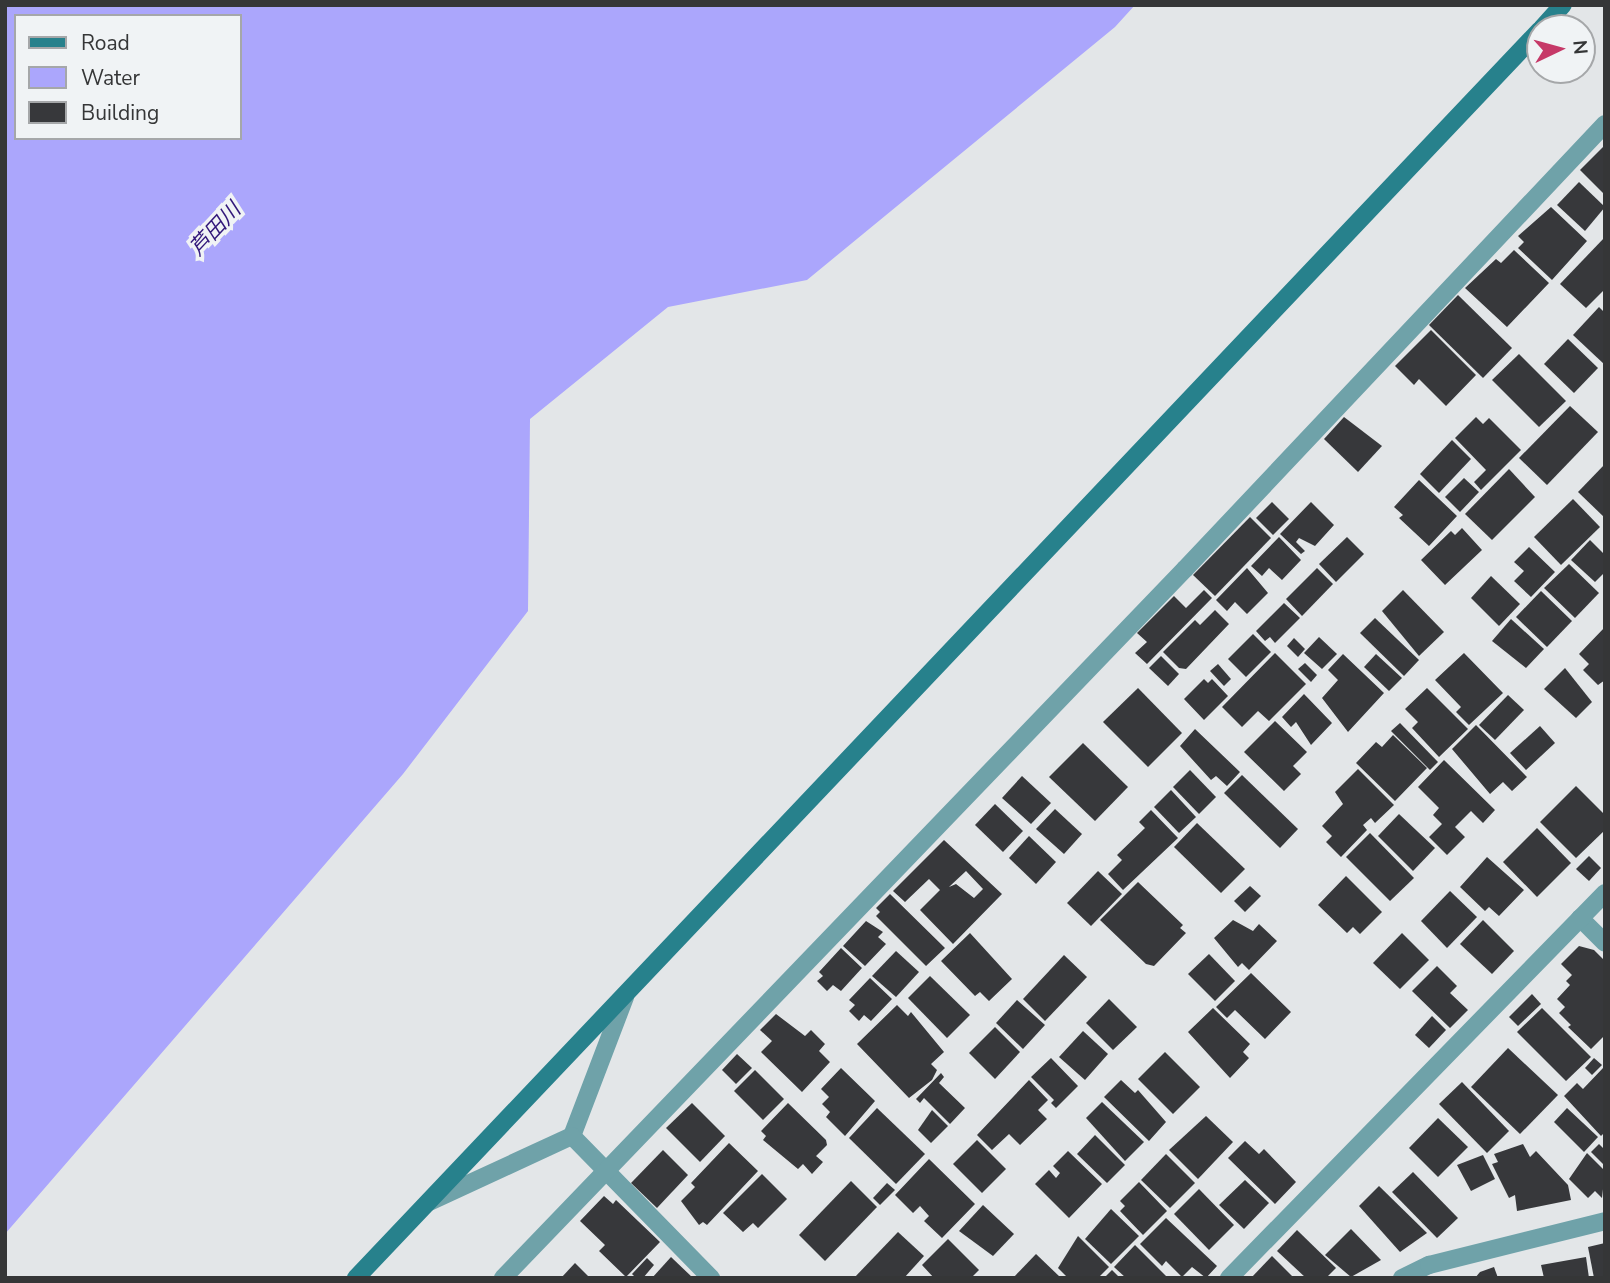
<!DOCTYPE html>
<meta charset="utf-8">
<style>
body{margin:0}
#map{position:relative;width:1610px;height:1283px;overflow:hidden;background:#e3e6e8;font-family:"Nunito Sans","Noto Sans JP",sans-serif}
div>[style]{position:absolute}
[style*='--x']{left:calc(var(--x)*1px);top:calc(var(--y)*1px);width:calc(var(--w)*1px);rotate:calc(var(--a)*1deg)}
.water>*{inset:0;background:#aba6fc}
.building>*{inset:0;background:#37383b}
.street>*{height:18px;margin:-9px;padding:0 9px;transform-origin:9px;border-radius:9px;background:#6fa2a9}
.secondary>*{height:18px;margin:-9px;padding:0 9px;transform-origin:9px;border-radius:9px;background:#27818c}
span{translate:-50% -50%;white-space:nowrap;text-align:center;line-height:1.15;-webkit-text-stroke:7px #f0f3f5;paint-order:stroke}
.water-label{font-size:21px;color:#31177a;font-style:italic}
.frame{position:absolute;inset:0;border:7px solid #353637;pointer-events:none}
.legend{position:absolute;left:14px;top:14px;width:228px;height:126px;box-sizing:border-box;background:#f0f3f5;border:2px solid #a5a7a9;margin:0;padding:9px 12px;list-style:none;font-size:21px;color:#353637}
.legend li{display:flex;align-items:center;gap:14px;height:35px}
.legend b{width:35px;border:2px solid #a5a7a9}
.north{position:absolute;left:1526px;top:14px;width:70px;height:70px;box-sizing:border-box;background:#f0f3f5;border:2px solid #a5a7a9;border-radius:50%;rotate:85deg;font-size:19px;font-weight:700;line-height:28px;text-align:center;color:#353637}
.north::after{content:'';display:block;margin:auto;width:24px;height:32px;background:#c63968;clip-path:polygon(50% 0,100% 100%,50% 72%,0 100%)}
</style>
<div id="map">
<div class="water">
<div style="clip-path:polygon(evenodd,5px 5px,1135px 5px,1115px 27px,807px 280px,668px 307px,530px 419px,528px 611px,403px 774px,5px 1234px,5px 5px,16px 16px,240px 16px,240px 138px,16px 138px,16px 16px)"></div>
</div>
<div class="building">
<div style="clip-path:polygon(1603px 147px,1605px 149px,1605px 195px,1580px 170px)"></div>
<div style="clip-path:polygon(1579px 182px,1605px 207px,1585px 231px,1557px 205px)"></div>
<div style="clip-path:polygon(1551px 207px,1587px 241px,1552px 280px,1518px 248px,1524px 242px,1518px 236px)"></div>
<div style="clip-path:polygon(1605px 237px,1605px 289px,1586px 308px,1560px 284px)"></div>
<div style="clip-path:polygon(1514px 250px,1549px 283px,1507px 327px,1465px 288px,1496px 259px,1501px 263px)"></div>
<div style="clip-path:polygon(1458px 295px,1512px 348px,1483px 378px,1429px 325px)"></div>
<div style="clip-path:polygon(1599px 307px,1605px 313px,1605px 365px,1573px 335px)"></div>
<div style="clip-path:polygon(1431px 330px,1476px 375px,1446px 406px,1419px 379px,1414px 385px,1395px 366px)"></div>
<div style="clip-path:polygon(1568px 339px,1598px 368px,1574px 393px,1544px 364px)"></div>
<div style="clip-path:polygon(1519px 354px,1566px 401px,1539px 427px,1492px 380px)"></div>
<div style="clip-path:polygon(1570px 406px,1598px 432px,1547px 485px,1519px 458px)"></div>
<div style="clip-path:polygon(1344px 417px,1382px 446px,1358px 472px,1324px 439px)"></div>
<div style="clip-path:polygon(1476px 417px,1483px 424px,1489px 418px,1521px 450px,1481px 490px,1474px 482px,1486px 470px,1455px 438px)"></div>
<div style="clip-path:polygon(1452px 440px,1471px 459px,1439px 493px,1420px 474px)"></div>
<div style="clip-path:polygon(1605px 464px,1605px 518px,1578px 492px)"></div>
<div style="clip-path:polygon(1509px 469px,1535px 497px,1492px 540px,1465px 514px)"></div>
<div style="clip-path:polygon(1464px 478px,1479px 492px,1460px 512px,1445px 497px)"></div>
<div style="clip-path:polygon(1419px 480px,1457px 516px,1429px 546px,1399px 518px,1403px 515px,1394px 507px)"></div>
<div style="clip-path:polygon(1573px 499px,1600px 527px,1561px 565px,1534px 537px)"></div>
<div style="clip-path:polygon(1272px 502px,1289px 519px,1273px 535px,1256px 518px)"></div>
<div style="clip-path:polygon(1311px 502px,1334px 525px,1315px 546px,1299px 538px,1296px 542px,1305px 551px,1301px 554px,1280px 534px)"></div>
<div style="clip-path:polygon(1250px 517px,1271px 538px,1215px 596px,1193px 575px)"></div>
<div style="clip-path:polygon(1462px 528px,1482px 550px,1445px 585px,1421px 560px,1451px 531px,1455px 535px)"></div>
<div style="clip-path:polygon(1279px 537px,1301px 560px,1282px 580px,1269px 568px,1262px 576px,1251px 566px)"></div>
<div style="clip-path:polygon(1347px 537px,1364px 554px,1336px 582px,1319px 564px)"></div>
<div style="clip-path:polygon(1590px 540px,1605px 555px,1605px 572px,1595px 582px,1571px 560px)"></div>
<div style="clip-path:polygon(1529px 547px,1555px 572px,1531px 597px,1514px 581px,1524px 571px,1514px 562px)"></div>
<div style="clip-path:polygon(1569px 564px,1599px 593px,1575px 618px,1544px 588px)"></div>
<div style="clip-path:polygon(1247px 568px,1268px 593px,1247px 614px,1235px 602px,1227px 611px,1216px 600px)"></div>
<div style="clip-path:polygon(1317px 568px,1333px 584px,1302px 616px,1286px 599px)"></div>
<div style="clip-path:polygon(1491px 576px,1520px 604px,1499px 626px,1471px 598px)"></div>
<div style="clip-path:polygon(1204px 590px,1212px 598px,1147px 664px,1135px 653px,1147px 642px,1137px 633px,1174px 596px,1186px 608px)"></div>
<div style="clip-path:polygon(1403px 590px,1444px 632px,1419px 656px,1382px 611px)"></div>
<div style="clip-path:polygon(1541px 591px,1572px 621px,1547px 647px,1516px 617px)"></div>
<div style="clip-path:polygon(1284px 603px,1300px 618px,1275px 643px,1270px 637px,1265px 641px,1256px 631px)"></div>
<div style="clip-path:polygon(1215px 610px,1229px 624px,1186px 669px,1179px 668px,1163px 652px,1195px 620px,1200px 625px)"></div>
<div style="clip-path:polygon(1375px 618px,1419px 660px,1404px 676px,1360px 633px)"></div>
<div style="clip-path:polygon(1511px 619px,1544px 649px,1526px 668px,1492px 641px)"></div>
<div style="clip-path:polygon(1605px 627px,1605px 680px,1598px 685px,1583px 670px,1589px 664px,1579px 654px)"></div>
<div style="clip-path:polygon(1253px 634px,1271px 652px,1246px 677px,1228px 659px)"></div>
<div style="clip-path:polygon(1319px 637px,1337px 654px,1322px 669px,1304px 653px)"></div>
<div style="clip-path:polygon(1294px 638px,1305px 649px,1298px 657px,1287px 646px)"></div>
<div style="clip-path:polygon(1275px 653px,1306px 684px,1269px 721px,1258px 711px,1242px 727px,1222px 707px)"></div>
<div style="clip-path:polygon(1464px 653px,1503px 693px,1469px 725px,1456px 712px,1461px 707px,1435px 680px)"></div>
<div style="clip-path:polygon(1343px 654px,1384px 693px,1348px 732px,1322px 698px,1338px 680px,1328px 670px)"></div>
<div style="clip-path:polygon(1376px 654px,1402px 678px,1389px 691px,1364px 667px)"></div>
<div style="clip-path:polygon(1161px 656px,1179px 674px,1168px 686px,1149px 668px)"></div>
<div style="clip-path:polygon(1305px 663px,1317px 675px,1311px 682px,1298px 669px)"></div>
<div style="clip-path:polygon(1218px 664px,1231px 679px,1224px 686px,1210px 671px)"></div>
<div style="clip-path:polygon(1565px 668px,1592px 702px,1576px 718px,1544px 689px)"></div>
<div style="clip-path:polygon(1204px 679px,1208px 683px,1212px 679px,1228px 696px,1204px 720px,1184px 699px)"></div>
<div style="clip-path:polygon(1138px 688px,1182px 733px,1148px 767px,1103px 722px)"></div>
<div style="clip-path:polygon(1427px 688px,1468px 729px,1439px 757px,1412px 728px,1418px 722px,1405px 709px)"></div>
<div style="clip-path:polygon(1304px 694px,1332px 723px,1311px 745px,1296px 722px,1291px 727px,1282px 717px)"></div>
<div style="clip-path:polygon(1508px 695px,1524px 710px,1495px 740px,1479px 725px)"></div>
<div style="clip-path:polygon(1275px 721px,1307px 752px,1293px 766px,1301px 774px,1284px 791px,1244px 752px)"></div>
<div style="clip-path:polygon(1400px 723px,1438px 762px,1430px 770px,1391px 731px)"></div>
<div style="clip-path:polygon(1476px 725px,1527px 777px,1512px 791px,1503px 782px,1490px 794px,1452px 749px)"></div>
<div style="clip-path:polygon(1540px 726px,1555px 743px,1526px 770px,1510px 753px)"></div>
<div style="clip-path:polygon(1195px 729px,1240px 772px,1227px 786px,1216px 776px,1211px 780px,1180px 746px)"></div>
<div style="clip-path:polygon(1393px 735px,1427px 768px,1395px 801px,1356px 763px,1376px 742px,1382px 747px)"></div>
<div style="clip-path:polygon(1083px 743px,1128px 787px,1095px 821px,1049px 777px)"></div>
<div style="clip-path:polygon(1444px 760px,1495px 810px,1483px 823px,1471px 811px,1455px 827px,1465px 837px,1447px 855px,1429px 837px,1442px 824px,1433px 815px,1439px 808px,1418px 787px)"></div>
<div style="clip-path:polygon(1358px 769px,1394px 805px,1375px 823px,1371px 818px,1363px 825px,1367px 830px,1341px 857px,1326px 842px,1332px 836px,1322px 826px,1343px 804px,1335px 792px)"></div>
<div style="clip-path:polygon(1190px 770px,1216px 797px,1199px 814px,1173px 787px)"></div>
<div style="clip-path:polygon(1242px 775px,1298px 829px,1280px 848px,1224px 793px)"></div>
<div style="clip-path:polygon(1022px 776px,1051px 803px,1031px 824px,1002px 798px)"></div>
<div style="clip-path:polygon(1576px 786px,1605px 815px,1605px 830px,1576px 858px,1540px 822px)"></div>
<div style="clip-path:polygon(1171px 790px,1196px 817px,1179px 833px,1154px 807px)"></div>
<div style="clip-path:polygon(995px 804px,1023px 831px,1003px 852px,975px 825px)"></div>
<div style="clip-path:polygon(1055px 809px,1082px 834px,1064px 854px,1036px 829px)"></div>
<div style="clip-path:polygon(1151px 810px,1178px 838px,1123px 890px,1108px 874px,1122px 860px,1117px 855px,1145px 828px,1139px 822px)"></div>
<div style="clip-path:polygon(1399px 814px,1435px 848px,1413px 871px,1378px 836px)"></div>
<div style="clip-path:polygon(1197px 823px,1245px 869px,1221px 893px,1174px 847px)"></div>
<div style="clip-path:polygon(1537px 828px,1571px 863px,1537px 897px,1503px 862px)"></div>
<div style="clip-path:polygon(1370px 833px,1414px 878px,1390px 901px,1346px 857px)"></div>
<div style="clip-path:polygon(1029px 836px,1056px 862px,1036px 884px,1009px 858px)"></div>
<div style="clip-path:polygon(evenodd,944px 840px,1002px 894px,953px 944px,920px 910px,940px 890px,929px 879px,905px 902px,893px 891px,944px 840px,966px 871px,983px 889px,974px 898px,956px 884px,949px 887px,966px 871px)"></div>
<div style="clip-path:polygon(1589px 856px,1601px 868px,1589px 881px,1576px 869px)"></div>
<div style="clip-path:polygon(1487px 857px,1524px 890px,1499px 916px,1489px 907px,1485px 911px,1460px 887px)"></div>
<div style="clip-path:polygon(1098px 871px,1122px 894px,1091px 926px,1067px 903px)"></div>
<div style="clip-path:polygon(1346px 876px,1382px 912px,1360px 934px,1353px 927px,1347px 933px,1318px 905px)"></div>
<div style="clip-path:polygon(1138px 882px,1183px 925px,1180px 928px,1186px 933px,1154px 966px,1146px 964px,1100px 920px)"></div>
<div style="clip-path:polygon(1250px 886px,1261px 896px,1245px 912px,1234px 901px)"></div>
<div style="clip-path:polygon(1450px 891px,1477px 917px,1447px 948px,1421px 921px)"></div>
<div style="clip-path:polygon(890px 894px,945px 948px,926px 966px,876px 916px,880px 912px,876px 908px)"></div>
<div style="clip-path:polygon(1233px 920px,1253px 931px,1259px 924px,1277px 941px,1249px 970px,1242px 963px,1238px 967px,1214px 938px)"></div>
<div style="clip-path:polygon(1483px 920px,1514px 951px,1492px 974px,1460px 944px)"></div>
<div style="clip-path:polygon(866px 921px,883px 932px,878px 937px,886px 944px,865px 966px,843px 946px)"></div>
<div style="clip-path:polygon(970px 933px,1012px 979px,989px 1001px,980px 992px,975px 996px,941px 961px)"></div>
<div style="clip-path:polygon(1402px 933px,1429px 960px,1400px 989px,1373px 963px)"></div>
<div style="clip-path:polygon(1579px 946px,1594px 950px,1605px 961px,1605px 1035px,1591px 1049px,1568px 1027px,1571px 1025px,1559px 1013px,1565px 1007px,1557px 999px,1570px 985px,1566px 981px,1572px 975px,1561px 964px)"></div>
<div style="clip-path:polygon(841px 948px,862px 968px,841px 991px,833px 985px,827px 991px,817px 981px,823px 976px,819px 972px)"></div>
<div style="clip-path:polygon(896px 951px,919px 972px,896px 997px,872px 976px)"></div>
<div style="clip-path:polygon(1209px 954px,1235px 981px,1215px 1001px,1188px 974px)"></div>
<div style="clip-path:polygon(1064px 955px,1087px 977px,1045px 1021px,1023px 999px)"></div>
<div style="clip-path:polygon(1437px 966px,1457px 986px,1450px 993px,1468px 1010px,1450px 1028px,1412px 991px)"></div>
<div style="clip-path:polygon(1251px 973px,1291px 1012px,1265px 1039px,1235px 1010px,1227px 1018px,1216px 1007px)"></div>
<div style="clip-path:polygon(930px 976px,970px 1015px,947px 1038px,908px 998px)"></div>
<div style="clip-path:polygon(870px 978px,892px 999px,871px 1021px,864px 1015px,859px 1021px,849px 1011px,855px 1005px,849px 1000px)"></div>
<div style="clip-path:polygon(1532px 994px,1541px 1004px,1518px 1026px,1509px 1017px)"></div>
<div style="clip-path:polygon(1109px 999px,1137px 1027px,1113px 1050px,1086px 1023px)"></div>
<div style="clip-path:polygon(1017px 1000px,1045px 1025px,1023px 1049px,996px 1023px)"></div>
<div style="clip-path:polygon(897px 1005px,908px 1016px,911px 1012px,944px 1052px,931px 1064px,937px 1070px,932px 1080px,909px 1098px,857px 1044px)"></div>
<div style="clip-path:polygon(1213px 1008px,1250px 1044px,1243px 1052px,1249px 1058px,1230px 1078px,1188px 1032px)"></div>
<div style="clip-path:polygon(1542px 1008px,1591px 1057px,1566px 1081px,1517px 1032px)"></div>
<div style="clip-path:polygon(776px 1014px,805px 1036px,811px 1030px,825px 1044px,819px 1051px,830px 1062px,802px 1092px,761px 1052px,772px 1041px,760px 1030px)"></div>
<div style="clip-path:polygon(1432px 1016px,1446px 1030px,1429px 1048px,1415px 1035px)"></div>
<div style="clip-path:polygon(995px 1027px,1020px 1052px,995px 1079px,969px 1053px)"></div>
<div style="clip-path:polygon(1083px 1031px,1108px 1054px,1085px 1080px,1059px 1057px)"></div>
<div style="clip-path:polygon(1508px 1048px,1558px 1095px,1520px 1134px,1471px 1087px)"></div>
<div style="clip-path:polygon(1165px 1052px,1200px 1087px,1173px 1114px,1138px 1079px)"></div>
<div style="clip-path:polygon(737px 1054px,752px 1068px,736px 1084px,722px 1070px)"></div>
<div style="clip-path:polygon(1051px 1058px,1078px 1086px,1056px 1108px,1051px 1103px,1054px 1100px,1031px 1077px)"></div>
<div style="clip-path:polygon(1594px 1058px,1602px 1065px,1592px 1075px,1585px 1068px)"></div>
<div style="clip-path:polygon(841px 1068px,875px 1101px,845px 1136px,826px 1117px,830px 1112px,822px 1104px,829px 1097px,821px 1089px)"></div>
<div style="clip-path:polygon(1603px 1068px,1605px 1132px,1601px 1136px,1564px 1096px,1577px 1083px,1583px 1089px)"></div>
<div style="clip-path:polygon(755px 1070px,784px 1099px,763px 1120px,734px 1091px)"></div>
<div style="clip-path:polygon(941px 1073px,944px 1077px,939px 1083px,965px 1108px,950px 1124px,924px 1098px,920px 1103px,916px 1099px)"></div>
<div style="clip-path:polygon(1029px 1080px,1048px 1100px,1038px 1110px,1047px 1119px,1020px 1145px,1009px 1134px,992px 1150px,977px 1135px)"></div>
<div style="clip-path:polygon(1121px 1080px,1135px 1093px,1138px 1090px,1166px 1122px,1149px 1141px,1104px 1097px)"></div>
<div style="clip-path:polygon(1462px 1082px,1509px 1131px,1487px 1153px,1439px 1104px)"></div>
<div style="clip-path:polygon(1102px 1102px,1144px 1142px,1125px 1161px,1086px 1118px)"></div>
<div style="clip-path:polygon(692px 1103px,725px 1136px,700px 1162px,666px 1128px)"></div>
<div style="clip-path:polygon(788px 1103px,826px 1140px,827px 1145px,816px 1156px,823px 1162px,812px 1174px,803px 1164px,798px 1169px,763px 1140px,766px 1136px,761px 1131px)"></div>
<div style="clip-path:polygon(877px 1108px,925px 1154px,896px 1184px,849px 1138px)"></div>
<div style="clip-path:polygon(1567px 1108px,1598px 1137px,1584px 1152px,1554px 1122px)"></div>
<div style="clip-path:polygon(932px 1110px,948px 1126px,931px 1143px,918px 1130px)"></div>
<div style="clip-path:polygon(1206px 1116px,1233px 1142px,1198px 1179px,1169px 1150px)"></div>
<div style="clip-path:polygon(1438px 1118px,1468px 1147px,1438px 1177px,1409px 1148px)"></div>
<div style="clip-path:polygon(1095px 1135px,1125px 1165px,1107px 1183px,1077px 1154px)"></div>
<div style="clip-path:polygon(977px 1140px,1006px 1169px,982px 1193px,953px 1164px)"></div>
<div style="clip-path:polygon(1245px 1141px,1259px 1154px,1264px 1149px,1296px 1182px,1275px 1204px,1228px 1158px)"></div>
<div style="clip-path:polygon(729px 1143px,758px 1171px,707px 1225px,703px 1222px,699px 1225px,681px 1201px,695px 1187px,691px 1183px)"></div>
<div style="clip-path:polygon(1523px 1144px,1530px 1157px,1536px 1151px,1568px 1185px,1571px 1200px,1517px 1211px,1515px 1195px,1509px 1198px,1492px 1164px,1498px 1162px,1494px 1154px)"></div>
<div style="clip-path:polygon(1599px 1144px,1605px 1150px,1605px 1166px,1591px 1152px)"></div>
<div style="clip-path:polygon(663px 1150px,688px 1175px,657px 1208px,631px 1183px)"></div>
<div style="clip-path:polygon(1068px 1151px,1102px 1184px,1069px 1218px,1035px 1184px,1049px 1170px,1056px 1178px,1060px 1173px,1053px 1166px)"></div>
<div style="clip-path:polygon(1587px 1153px,1605px 1171px,1602px 1198px,1595px 1191px,1588px 1198px,1569px 1179px)"></div>
<div style="clip-path:polygon(1166px 1154px,1195px 1183px,1170px 1208px,1141px 1180px)"></div>
<div style="clip-path:polygon(1483px 1155px,1495px 1179px,1471px 1191px,1457px 1165px)"></div>
<div style="clip-path:polygon(929px 1159px,975px 1204px,942px 1238px,924px 1221px,929px 1216px,920px 1206px,913px 1213px,895px 1195px)"></div>
<div style="clip-path:polygon(1413px 1172px,1458px 1218px,1437px 1238px,1392px 1192px)"></div>
<div style="clip-path:polygon(762px 1174px,787px 1199px,758px 1228px,753px 1223px,743px 1232px,723px 1213px)"></div>
<div style="clip-path:polygon(1245px 1180px,1269px 1203px,1244px 1229px,1219px 1205px)"></div>
<div style="clip-path:polygon(851px 1181px,877px 1207px,825px 1261px,799px 1235px)"></div>
<div style="clip-path:polygon(1139px 1182px,1167px 1211px,1143px 1235px,1120px 1211px,1125px 1206px,1120px 1201px)"></div>
<div style="clip-path:polygon(887px 1183px,895px 1190px,880px 1205px,873px 1198px)"></div>
<div style="clip-path:polygon(1379px 1186px,1427px 1233px,1400px 1252px,1359px 1206px)"></div>
<div style="clip-path:polygon(1199px 1189px,1234px 1225px,1209px 1250px,1174px 1214px)"></div>
<div style="clip-path:polygon(604px 1196px,613px 1204px,616px 1200px,660px 1242px,626px 1277px,599px 1251px,605px 1245px,580px 1221px)"></div>
<div style="clip-path:polygon(983px 1205px,1014px 1234px,993px 1256px,959px 1231px)"></div>
<div style="clip-path:polygon(1111px 1209px,1139px 1236px,1111px 1264px,1085px 1239px)"></div>
<div style="clip-path:polygon(1166px 1218px,1217px 1266px,1206px 1278px,1192px 1267px,1182px 1277px,1166px 1261px,1162px 1266px,1140px 1244px)"></div>
<div style="clip-path:polygon(1351px 1229px,1381px 1260px,1351px 1277px,1325px 1255px)"></div>
<div style="clip-path:polygon(1297px 1230px,1336px 1268px,1326px 1278px,1306px 1278px,1277px 1251px)"></div>
<div style="clip-path:polygon(898px 1232px,924px 1256px,904px 1278px,854px 1278px)"></div>
<div style="clip-path:polygon(1078px 1236px,1109px 1267px,1098px 1278px,1068px 1278px,1058px 1268px)"></div>
<div style="clip-path:polygon(948px 1239px,979px 1270px,971px 1278px,934px 1278px,922px 1265px)"></div>
<div style="clip-path:polygon(1605px 1243px,1605px 1278px,1594px 1278px,1588px 1247px)"></div>
<div style="clip-path:polygon(1135px 1245px,1168px 1278px,1126px 1278px,1114px 1267px)"></div>
<div style="clip-path:polygon(1036px 1254px,1061px 1278px,1013px 1278px)"></div>
<div style="clip-path:polygon(1272px 1256px,1294px 1278px,1251px 1278px)"></div>
<div style="clip-path:polygon(671px 1257px,693px 1278px,652px 1278px)"></div>
<div style="clip-path:polygon(1586px 1257px,1589px 1278px,1544px 1278px,1541px 1265px)"></div>
<div style="clip-path:polygon(647px 1258px,654px 1265px,643px 1278px,636px 1278px,632px 1274px)"></div>
<div style="clip-path:polygon(575px 1263px,590px 1278px,561px 1278px)"></div>
<div style="clip-path:polygon(1494px 1267px,1498px 1278px,1475px 1278px,1480px 1272px)"></div>
<div style="clip-path:polygon(1112px 1270px,1120px 1278px,1104px 1278px)"></div>
</div>
<div class="street">
<div style="--x:1580;--y:918;--w:35;--a:45"></div>
<div style="--x:572;--y:1136;--w:149;--a:-69.1"></div>
<div style="--x:429;--y:1202;--w:157;--a:-24.8"></div>
<div style="--x:572;--y:1136;--w:199;--a:45.6"></div>
<div style="--x:503;--y:1278;--w:984;--a:-46.11"></div>
<div style="--x:1185;--y:569;--w:612;--a:-46.66"></div>
<div style="--x:1229;--y:1278;--w:538;--a:-45.68"></div>
<div style="--x:1402;--y:1278;--w:30;--a:-26"></div>
<div style="--x:1429;--y:1265;--w:181;--a:-14"></div>
</div>
<div class="secondary">
<div style="--x:1542;--y:28;--w:31;--a:-48"></div>
<div style="--x:356;--y:1278;--w:1720;--a:-46.51"></div>
</div>
<div class="water-label">
<span style="left:215px;top:229px;rotate:-47deg">芦田川</span>
</div>
<div class="frame"></div>
<ul class="legend">
<li><b style="height:9px;background:#27818c"></b>Road</li>
<li><b style="height:19px;background:#aba6fc"></b>Water</li>
<li><b style="height:19px;background:#37383b"></b>Building</li>
</ul>
<div class="north">N</div>
</div>
